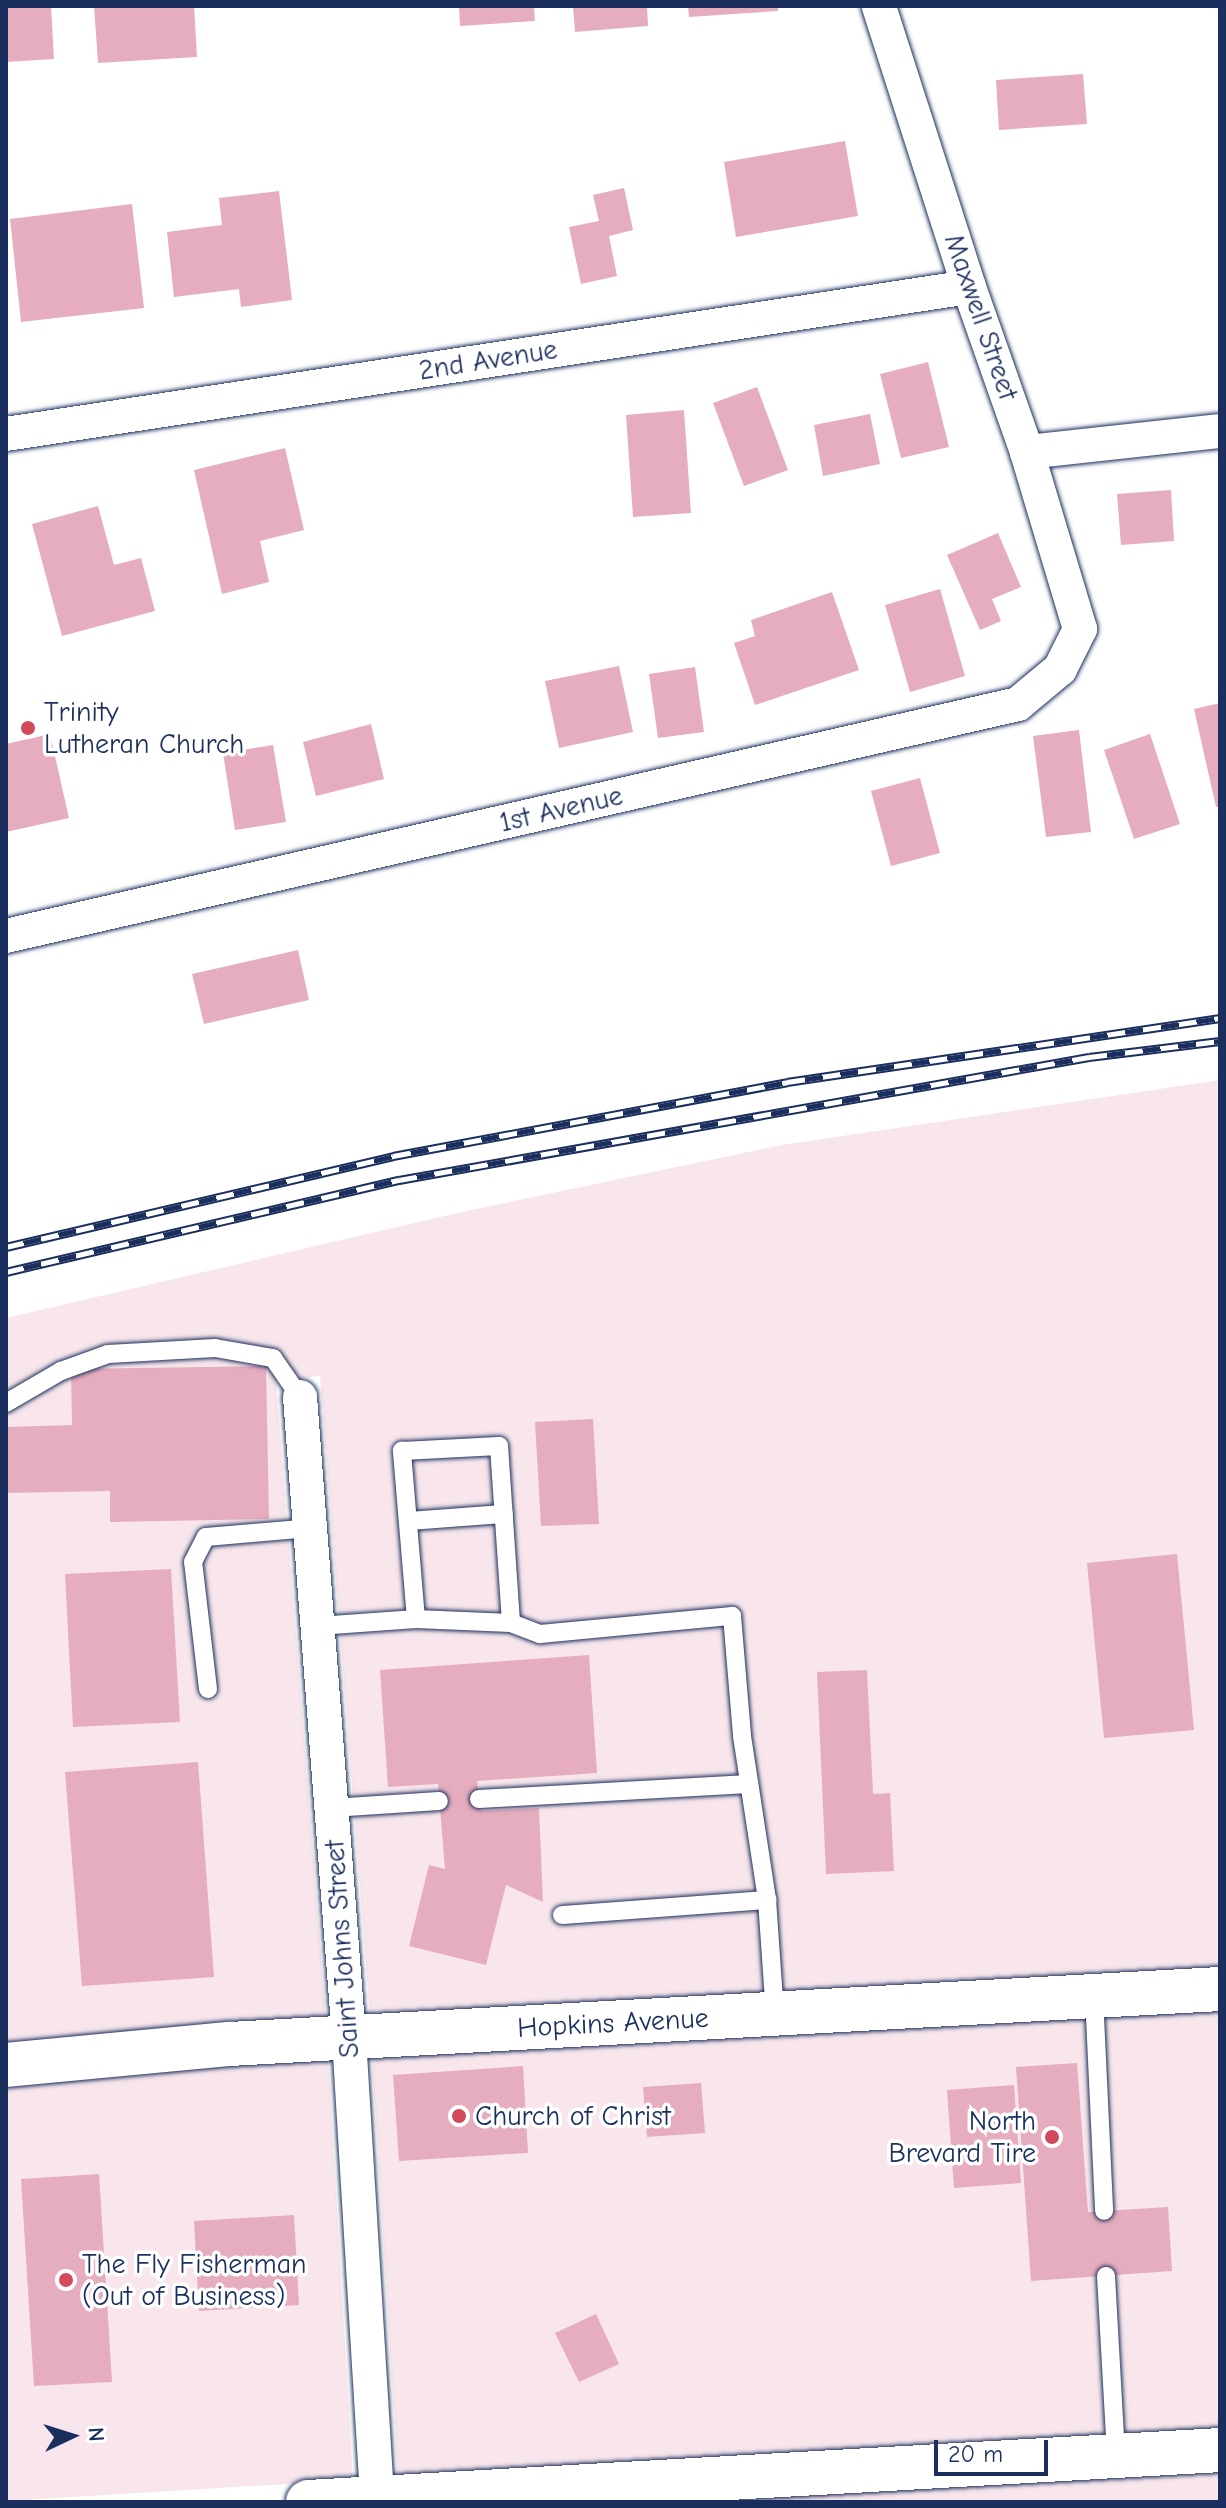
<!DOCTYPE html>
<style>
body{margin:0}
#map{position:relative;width:1226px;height:2508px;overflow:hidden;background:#fff;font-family:"Comic Neue",sans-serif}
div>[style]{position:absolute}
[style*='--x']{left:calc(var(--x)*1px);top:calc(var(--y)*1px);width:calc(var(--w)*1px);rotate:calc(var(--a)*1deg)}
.built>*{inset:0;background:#f8e6ec}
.building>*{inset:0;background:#e6adbf}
.roads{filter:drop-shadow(0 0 2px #1b2f5e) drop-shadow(0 0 2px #1b2f5e)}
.service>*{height:18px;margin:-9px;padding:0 9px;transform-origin:9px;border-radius:9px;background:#fff}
.minor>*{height:34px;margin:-17px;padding:0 17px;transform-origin:17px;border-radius:17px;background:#fff}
.primary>*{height:44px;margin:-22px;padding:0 22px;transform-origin:22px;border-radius:22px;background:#fff}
.rail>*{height:9px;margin-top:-4.5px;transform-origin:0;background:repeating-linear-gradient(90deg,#fff 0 18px,#1b2f5e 0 36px);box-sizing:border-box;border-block:2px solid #1b2f5e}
.dots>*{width:22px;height:22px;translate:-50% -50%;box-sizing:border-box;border:4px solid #fff;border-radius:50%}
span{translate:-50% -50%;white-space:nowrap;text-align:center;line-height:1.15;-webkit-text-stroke:7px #fff;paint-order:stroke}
.street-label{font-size:28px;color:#1b2f5e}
.poi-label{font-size:28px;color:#1b2f5e}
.left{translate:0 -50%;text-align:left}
.right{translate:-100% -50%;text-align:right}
.frame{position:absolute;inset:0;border:8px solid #1b2f5e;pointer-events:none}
.north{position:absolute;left:32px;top:2396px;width:80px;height:80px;-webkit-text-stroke:6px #fff;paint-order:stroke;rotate:86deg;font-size:22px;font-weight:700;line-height:32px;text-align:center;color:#1b2f5e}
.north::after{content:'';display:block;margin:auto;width:28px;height:36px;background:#1b2f5e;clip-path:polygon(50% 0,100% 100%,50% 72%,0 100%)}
.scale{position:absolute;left:934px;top:2440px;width:114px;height:36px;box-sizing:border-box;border:4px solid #1b2f5e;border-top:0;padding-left:10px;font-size:24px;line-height:28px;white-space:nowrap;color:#1b2f5e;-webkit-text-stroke:6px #fff;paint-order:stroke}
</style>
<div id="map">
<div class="built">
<div style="clip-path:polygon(1220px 1080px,1220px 1969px,370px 2017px,320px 1376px,276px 1380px,326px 2019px,6px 2045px,6px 1318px,462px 1212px,782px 1145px)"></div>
<div style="clip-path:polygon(1220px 2009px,1220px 2431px,398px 2477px,372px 2056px)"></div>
<div style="clip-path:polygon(328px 2058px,353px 2480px,6px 2501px,6px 2085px)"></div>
<div style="clip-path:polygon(1220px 2470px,1220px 2502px,651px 2502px)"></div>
</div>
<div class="building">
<div style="clip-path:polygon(6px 6px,51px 6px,54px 59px,6px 62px)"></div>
<div style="clip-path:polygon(94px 6px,194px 6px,197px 57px,98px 63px)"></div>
<div style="clip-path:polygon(459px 6px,534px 6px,535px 21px,460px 26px)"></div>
<div style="clip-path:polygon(573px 6px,647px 6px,648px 26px,575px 32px)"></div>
<div style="clip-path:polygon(688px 6px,778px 6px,778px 11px,689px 17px)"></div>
<div style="clip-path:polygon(1083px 74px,1087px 124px,999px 130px,996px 80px)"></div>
<div style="clip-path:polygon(845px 141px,858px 216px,736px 237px,724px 162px)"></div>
<div style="clip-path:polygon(624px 188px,633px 230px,609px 236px,617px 276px,581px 284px,569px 227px,599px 221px,593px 195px)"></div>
<div style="clip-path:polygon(279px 191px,292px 300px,241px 307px,239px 289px,174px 297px,167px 232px,222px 225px,219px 198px)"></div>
<div style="clip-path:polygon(132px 204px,144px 308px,21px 322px,10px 219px)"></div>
<div style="clip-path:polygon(928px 362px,949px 447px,901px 458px,880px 374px)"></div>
<div style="clip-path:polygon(757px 387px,788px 470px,744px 486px,713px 403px)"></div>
<div style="clip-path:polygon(684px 410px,691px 513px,633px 517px,626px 415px)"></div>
<div style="clip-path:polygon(870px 414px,880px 464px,823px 476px,814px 425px)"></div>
<div style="clip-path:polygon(285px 448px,304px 530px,260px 541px,269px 582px,222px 594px,194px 470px)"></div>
<div style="clip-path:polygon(1171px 490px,1174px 541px,1121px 545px,1117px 494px)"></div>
<div style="clip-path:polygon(98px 506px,114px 565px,141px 558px,155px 611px,62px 636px,32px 524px)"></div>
<div style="clip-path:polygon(998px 533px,1021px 587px,992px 599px,1001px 621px,980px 630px,947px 555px)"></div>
<div style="clip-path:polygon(940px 589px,965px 676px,910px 692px,885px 605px)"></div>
<div style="clip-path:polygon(832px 592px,859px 670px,755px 705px,734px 643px,755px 636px,751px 620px)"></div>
<div style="clip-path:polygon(619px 666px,633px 732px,559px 748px,545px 681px)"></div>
<div style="clip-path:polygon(695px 667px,704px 732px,658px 738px,649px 674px)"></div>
<div style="clip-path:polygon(1220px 703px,1220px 806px,1216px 807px,1194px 709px)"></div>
<div style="clip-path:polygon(371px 724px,384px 779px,316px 796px,303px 742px)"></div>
<div style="clip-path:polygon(1079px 730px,1091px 832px,1046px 837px,1033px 736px)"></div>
<div style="clip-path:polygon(50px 734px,69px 818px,6px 832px,6px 744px)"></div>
<div style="clip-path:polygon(1150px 734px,1180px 824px,1134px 839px,1104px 750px)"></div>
<div style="clip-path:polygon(273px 745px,286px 822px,235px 830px,223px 753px)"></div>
<div style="clip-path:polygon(920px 778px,940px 853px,891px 866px,871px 791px)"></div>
<div style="clip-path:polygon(298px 950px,309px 1000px,204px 1024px,192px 974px)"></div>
<div style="clip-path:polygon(266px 1366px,269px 1519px,110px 1522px,110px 1491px,6px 1493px,6px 1427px,72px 1425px,71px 1369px)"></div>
<div style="clip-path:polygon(593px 1419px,599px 1524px,541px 1526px,535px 1422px)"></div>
<div style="clip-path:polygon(1177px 1554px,1194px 1730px,1104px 1738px,1087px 1563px)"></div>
<div style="clip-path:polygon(171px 1569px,180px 1722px,73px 1727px,65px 1574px)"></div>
<div style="clip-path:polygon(589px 1655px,597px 1773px,477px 1781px,481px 1811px,539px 1808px,543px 1902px,506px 1885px,486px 1965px,409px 1946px,429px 1865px,445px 1869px,438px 1784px,388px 1787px,380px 1670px)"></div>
<div style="clip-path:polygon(867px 1670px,873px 1794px,890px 1793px,894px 1871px,826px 1874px,817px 1672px)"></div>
<div style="clip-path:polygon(198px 1762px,214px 1977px,82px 1986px,65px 1772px)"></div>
<div style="clip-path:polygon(1077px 2063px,1088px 2212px,1168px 2207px,1172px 2271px,1031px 2281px,1016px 2067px)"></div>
<div style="clip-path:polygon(523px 2066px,528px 2153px,399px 2161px,393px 2075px)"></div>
<div style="clip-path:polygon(701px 2083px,705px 2133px,647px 2137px,643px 2087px)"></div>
<div style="clip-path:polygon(1014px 2085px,1021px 2183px,954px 2188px,947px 2090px)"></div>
<div style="clip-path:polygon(99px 2174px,112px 2382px,34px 2386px,21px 2179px)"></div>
<div style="clip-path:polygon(294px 2215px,299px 2305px,199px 2311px,194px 2221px)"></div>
<div style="clip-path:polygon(596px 2314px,619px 2364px,579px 2382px,555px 2333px)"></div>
</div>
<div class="roads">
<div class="service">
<div style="--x:6;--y:1403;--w:64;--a:-30.2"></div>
<div style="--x:61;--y:1371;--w:50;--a:-19.9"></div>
<div style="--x:108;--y:1354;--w:107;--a:-3.2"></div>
<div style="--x:215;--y:1348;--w:59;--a:9.8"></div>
<div style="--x:273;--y:1358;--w:47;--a:55.3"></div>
<div style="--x:408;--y:1521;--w:96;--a:-4.2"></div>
<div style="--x:416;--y:1619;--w:169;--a:-94.8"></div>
<div style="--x:402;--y:1451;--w:97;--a:-3"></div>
<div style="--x:499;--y:1446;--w:177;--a:86.1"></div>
<div style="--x:318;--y:1626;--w:98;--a:-4.1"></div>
<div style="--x:416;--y:1619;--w:95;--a:2.4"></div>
<div style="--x:511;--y:1623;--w:31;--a:21"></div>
<div style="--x:540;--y:1634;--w:193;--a:-5.4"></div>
<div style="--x:732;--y:1616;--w:120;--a:85.2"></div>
<div style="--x:742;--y:1736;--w:166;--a:81.3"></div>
<div style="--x:767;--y:1900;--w:114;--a:86"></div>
<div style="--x:208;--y:1689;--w:128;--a:-96.7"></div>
<div style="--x:193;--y:1562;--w:28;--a:-63"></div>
<div style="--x:206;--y:1537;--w:104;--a:-4.9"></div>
<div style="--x:479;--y:1799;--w:270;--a:-3.2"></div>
<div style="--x:332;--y:1808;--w:107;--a:-3.7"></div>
<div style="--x:562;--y:1915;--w:206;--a:-4.2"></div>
<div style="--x:1094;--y:1996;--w:215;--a:87.3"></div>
<div style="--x:1106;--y:2276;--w:180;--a:86.8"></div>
</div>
<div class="minor">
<div style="--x:6;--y:434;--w:974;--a:-8.68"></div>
<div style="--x:1027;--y:452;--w:194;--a:-6.2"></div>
<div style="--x:6;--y:936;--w:1038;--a:-12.91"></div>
<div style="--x:1018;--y:704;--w:55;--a:-39.8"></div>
<div style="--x:1060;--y:669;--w:45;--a:-63.4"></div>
<div style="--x:1080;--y:629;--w:185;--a:-106.7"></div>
<div style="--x:1027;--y:452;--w:175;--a:-109.4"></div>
<div style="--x:969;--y:287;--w:295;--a:-107.8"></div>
<div style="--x:300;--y:1397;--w:643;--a:85.63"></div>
<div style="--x:349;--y:2038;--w:465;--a:86.5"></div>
</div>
<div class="primary">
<div style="--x:6;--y:2065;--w:225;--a:-5.4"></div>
<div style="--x:230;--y:2044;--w:992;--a:-3.18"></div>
<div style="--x:308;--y:2502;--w:913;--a:-3.26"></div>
</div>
</div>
<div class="rail">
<div style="--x:6;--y:1247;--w:398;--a:-13.2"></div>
<div style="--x:393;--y:1156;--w:401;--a:-10.6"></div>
<div style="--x:787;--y:1082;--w:438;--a:-8.4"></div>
<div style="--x:6;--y:1272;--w:404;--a:-13.2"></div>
<div style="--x:399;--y:1180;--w:701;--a:-10.11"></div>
<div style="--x:1089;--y:1057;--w:132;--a:-7"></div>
</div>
<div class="dots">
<div style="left:28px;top:728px;background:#d1495b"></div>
<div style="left:459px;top:2116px;background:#d1495b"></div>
<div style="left:1052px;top:2137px;background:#d1495b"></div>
<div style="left:66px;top:2280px;background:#d1495b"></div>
</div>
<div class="street-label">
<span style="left:981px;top:317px;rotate:71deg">Maxwell Street</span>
<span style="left:488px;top:360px;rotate:-9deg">2nd Avenue</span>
<span style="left:561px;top:809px;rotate:-13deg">1st Avenue</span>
<span style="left:342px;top:1949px;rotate:-94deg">Saint Johns Street</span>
<span style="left:613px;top:2023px;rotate:-3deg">Hopkins Avenue</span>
</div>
<div class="poi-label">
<span class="left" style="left:44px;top:728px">Trinity<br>Lutheran Church</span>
<span class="left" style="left:475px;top:2116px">Church of Christ</span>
<span class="right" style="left:1036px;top:2137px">North<br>Brevard Tire</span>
<span class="left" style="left:82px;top:2280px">The Fly Fisherman<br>(Out of Business)</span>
</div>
<div class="frame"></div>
<div class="north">N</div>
<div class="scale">20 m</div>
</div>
